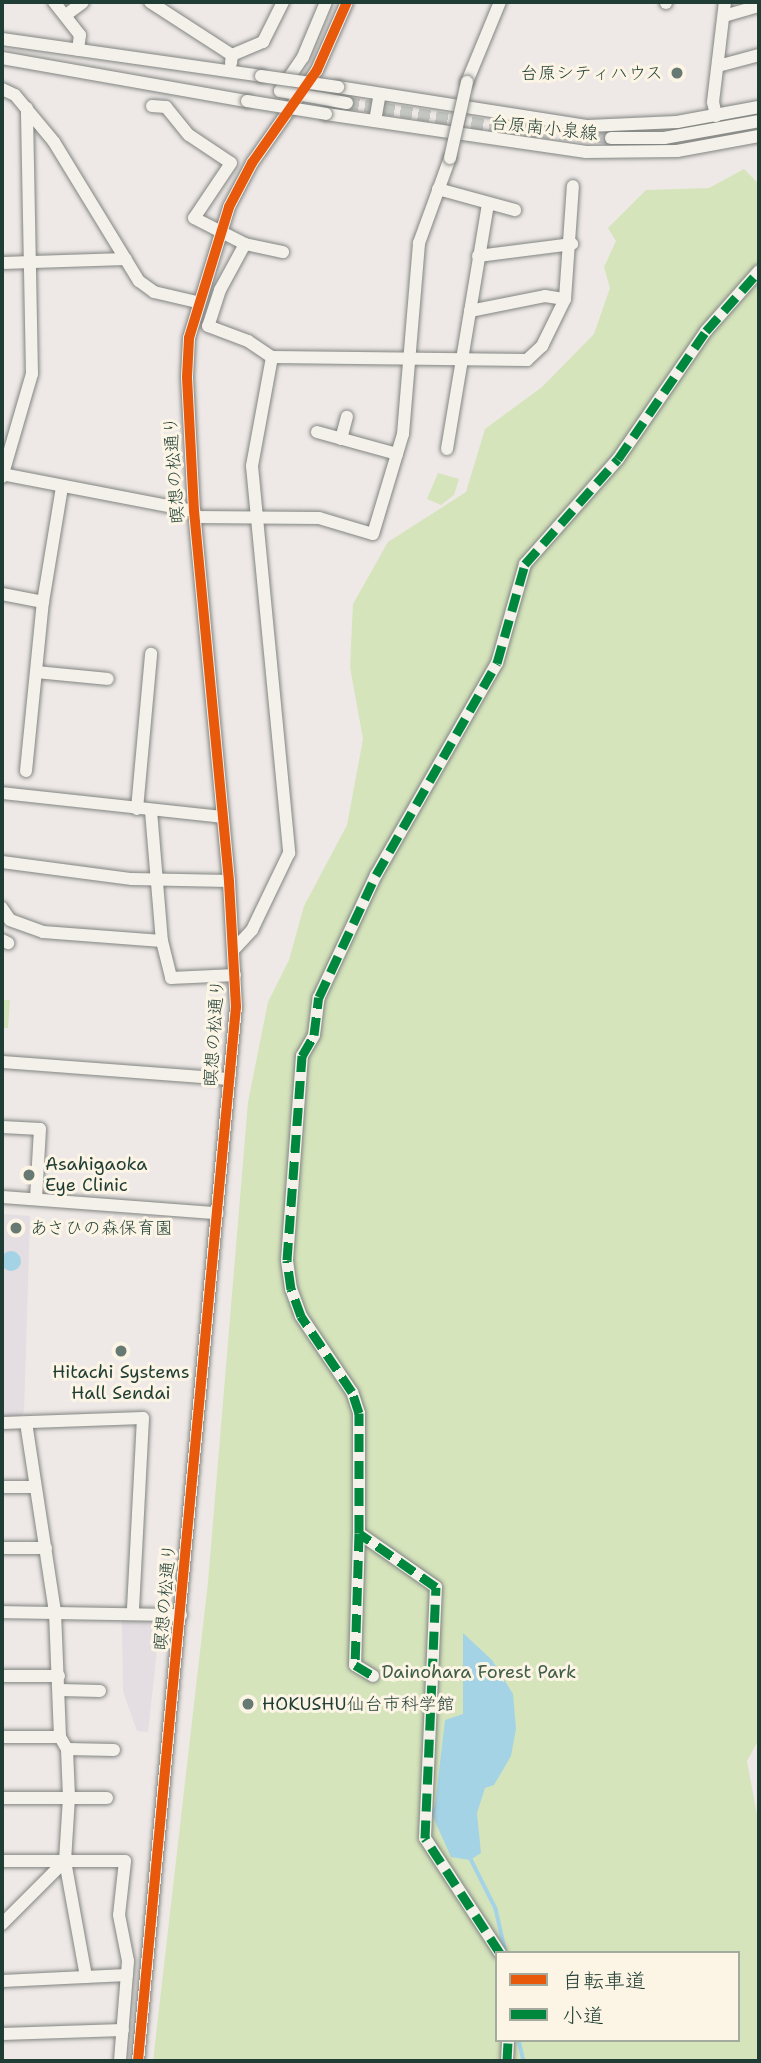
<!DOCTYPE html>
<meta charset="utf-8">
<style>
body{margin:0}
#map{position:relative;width:761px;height:2063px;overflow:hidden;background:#eee9e7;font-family:"Shantell Sans","Klee One",sans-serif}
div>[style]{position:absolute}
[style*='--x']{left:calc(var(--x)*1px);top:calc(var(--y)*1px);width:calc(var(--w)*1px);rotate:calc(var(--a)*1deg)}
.built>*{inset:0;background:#e4dde1}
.green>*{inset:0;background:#d5e4bb}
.water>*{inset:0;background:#a4d3e6}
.round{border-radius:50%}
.stream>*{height:3.5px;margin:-1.75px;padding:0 1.75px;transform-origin:1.75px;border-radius:1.75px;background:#a4d3e6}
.minor-tunnel>*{height:12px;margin-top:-6px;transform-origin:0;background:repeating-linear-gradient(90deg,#c5c7c3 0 12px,transparent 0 18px)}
.roads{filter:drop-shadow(0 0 2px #828582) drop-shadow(0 0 2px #828582)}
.minor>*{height:12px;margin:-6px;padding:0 6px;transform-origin:6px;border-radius:6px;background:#f4f1eb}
.bridges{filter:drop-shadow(0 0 2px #828582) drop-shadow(0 0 2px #828582)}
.minor-bridge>*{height:12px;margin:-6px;padding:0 6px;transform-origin:6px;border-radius:6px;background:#f4f1eb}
.quiet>*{height:9px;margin-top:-4.5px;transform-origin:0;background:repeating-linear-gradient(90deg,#00873e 0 18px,transparent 0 27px)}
.cycleway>*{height:10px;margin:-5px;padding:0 5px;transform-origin:5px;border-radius:5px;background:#e8590c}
.dots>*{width:19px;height:19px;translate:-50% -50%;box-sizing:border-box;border:4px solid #fcf5e5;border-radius:50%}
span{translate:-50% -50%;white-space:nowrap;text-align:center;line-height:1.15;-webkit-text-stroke:6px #fcf5e5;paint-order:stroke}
.poi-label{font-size:18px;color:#1f3d34}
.right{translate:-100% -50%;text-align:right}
.left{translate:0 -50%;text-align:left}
.street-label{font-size:18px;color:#1f3d34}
.park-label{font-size:18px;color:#3f5d48}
.frame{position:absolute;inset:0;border:4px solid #1f3d34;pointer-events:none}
.legend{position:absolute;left:495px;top:1951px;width:245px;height:91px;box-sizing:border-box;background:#fcf5e5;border:2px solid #a4ab9e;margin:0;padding:9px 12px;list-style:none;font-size:21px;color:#1f3d34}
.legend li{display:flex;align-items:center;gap:14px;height:35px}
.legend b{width:35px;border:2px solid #a4ab9e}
</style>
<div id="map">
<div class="built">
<div style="clip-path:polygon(2px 1214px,30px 1216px,24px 1411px,19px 1419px,2px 1419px)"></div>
<div style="clip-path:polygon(122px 1619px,160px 1621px,148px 1732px,137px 1731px,123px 1691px)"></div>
</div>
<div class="green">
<div style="clip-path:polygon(evenodd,744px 169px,759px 184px,759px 1739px,747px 1761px,759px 1825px,759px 2061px,153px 2061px,208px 1582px,248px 1102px,268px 1002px,289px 960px,304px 906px,347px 825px,363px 739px,350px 667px,353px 604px,388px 542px,466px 492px,485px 429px,542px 387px,594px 334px,610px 288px,604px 267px,616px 241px,608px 228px,646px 190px,709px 188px,744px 169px,497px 1953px,738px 1953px,738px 2040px,497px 2040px,497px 1953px)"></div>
<div style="clip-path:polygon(438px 473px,459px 479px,454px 495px,441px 505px,427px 499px)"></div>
<div style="clip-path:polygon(2px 1000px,10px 1000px,8px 1028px,2px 1028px)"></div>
</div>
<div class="water">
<div class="round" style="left:1px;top:1251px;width:20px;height:20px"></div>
<div style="clip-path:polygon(463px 1633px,492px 1660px,513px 1694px,516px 1729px,511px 1756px,494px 1785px,485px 1788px,477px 1813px,481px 1853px,470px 1860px,451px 1857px,430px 1810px,435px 1806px,445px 1720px,463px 1714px)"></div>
</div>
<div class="stream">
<div style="--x:470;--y:1857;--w:58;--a:63.4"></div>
<div style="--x:496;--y:1909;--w:45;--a:77.2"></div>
<div style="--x:519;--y:2040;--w:22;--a:77"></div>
</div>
<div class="minor-tunnel">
<div style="--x:347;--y:103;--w:179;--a:9"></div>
<div style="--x:524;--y:131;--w:87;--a:4.6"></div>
</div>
<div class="roads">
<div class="minor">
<div style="--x:54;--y:2;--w:42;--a:51.8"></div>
<div style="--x:80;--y:35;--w:15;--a:98"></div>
<div style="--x:150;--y:2;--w:98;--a:32.9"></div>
<div style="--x:326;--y:2;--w:60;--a:112.7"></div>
<div style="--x:303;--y:57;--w:41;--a:124.1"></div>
<div style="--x:280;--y:91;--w:68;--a:10.2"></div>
<div style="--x:666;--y:2;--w:1;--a:90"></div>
<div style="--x:66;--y:15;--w:21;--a:-37"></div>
<div style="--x:724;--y:16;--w:36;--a:-16"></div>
<div style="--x:2;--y:39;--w:262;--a:8.1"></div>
<div style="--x:2;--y:58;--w:249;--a:10"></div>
<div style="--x:231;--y:63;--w:8;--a:-83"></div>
<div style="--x:232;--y:55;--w:34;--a:-23"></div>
<div style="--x:263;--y:42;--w:45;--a:-63.4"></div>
<div style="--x:718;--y:66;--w:42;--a:-15"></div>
<div style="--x:467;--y:82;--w:87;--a:-67.6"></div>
<div style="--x:338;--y:87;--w:253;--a:8.9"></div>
<div style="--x:588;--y:126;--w:89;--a:-2.6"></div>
<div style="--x:677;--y:122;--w:83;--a:-10.4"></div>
<div style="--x:2;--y:89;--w:14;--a:25"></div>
<div style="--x:15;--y:95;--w:61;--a:50.3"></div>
<div style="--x:54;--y:142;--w:163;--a:58.6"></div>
<div style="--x:139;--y:281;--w:19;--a:36"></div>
<div style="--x:154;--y:292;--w:44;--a:13.1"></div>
<div style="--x:152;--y:106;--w:14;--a:4"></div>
<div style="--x:166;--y:107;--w:36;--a:51"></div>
<div style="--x:189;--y:135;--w:50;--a:33.7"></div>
<div style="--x:231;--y:163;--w:66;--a:123.9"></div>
<div style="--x:194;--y:218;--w:57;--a:27"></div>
<div style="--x:245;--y:244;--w:52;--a:118.5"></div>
<div style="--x:220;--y:290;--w:38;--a:108"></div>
<div style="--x:208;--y:326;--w:43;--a:20.6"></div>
<div style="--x:248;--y:341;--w:29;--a:34"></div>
<div style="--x:272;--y:357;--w:111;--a:100.4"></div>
<div style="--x:252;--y:466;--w:389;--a:84.5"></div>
<div style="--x:289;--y:853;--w:85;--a:115.7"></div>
<div style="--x:252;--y:930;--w:26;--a:133"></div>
<div style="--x:326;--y:114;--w:263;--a:8.3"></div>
<div style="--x:586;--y:152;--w:91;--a:-0.6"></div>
<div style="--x:677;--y:151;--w:83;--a:-10.4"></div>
<div style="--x:716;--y:116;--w:14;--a:-102"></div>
<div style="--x:713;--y:102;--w:101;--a:-83.2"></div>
<div style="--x:375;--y:121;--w:27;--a:-80"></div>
<div style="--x:611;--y:138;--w:53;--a:0"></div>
<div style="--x:664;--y:138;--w:97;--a:-10.1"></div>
<div style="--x:438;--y:189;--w:80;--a:15.3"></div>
<div style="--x:245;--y:244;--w:39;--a:12"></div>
<div style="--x:478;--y:256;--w:95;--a:-7.3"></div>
<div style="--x:2;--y:263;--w:124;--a:-1.8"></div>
<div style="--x:470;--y:311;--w:76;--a:-11.3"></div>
<div style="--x:545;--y:296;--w:20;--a:9"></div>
<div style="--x:272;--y:357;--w:255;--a:0.7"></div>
<div style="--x:527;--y:360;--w:21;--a:-43"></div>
<div style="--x:542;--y:346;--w:52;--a:-63.9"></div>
<div style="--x:565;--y:299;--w:113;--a:-86"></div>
<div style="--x:317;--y:432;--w:83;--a:15.4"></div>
<div style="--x:341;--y:439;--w:23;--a:-75"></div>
<div style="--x:447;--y:449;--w:248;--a:-80.5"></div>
<div style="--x:2;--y:474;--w:196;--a:10.9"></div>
<div style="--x:2;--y:477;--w:107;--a:-73.8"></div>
<div style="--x:32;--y:374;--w:266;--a:-91.1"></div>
<div style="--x:195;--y:517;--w:124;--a:0.5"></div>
<div style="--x:319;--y:518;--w:56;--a:16.5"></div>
<div style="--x:373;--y:534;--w:104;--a:-73.3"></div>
<div style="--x:403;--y:434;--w:192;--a:-85.2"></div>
<div style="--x:419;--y:243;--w:90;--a:-70"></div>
<div style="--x:2;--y:594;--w:42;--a:11"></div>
<div style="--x:37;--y:672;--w:71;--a:5.6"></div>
<div style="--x:26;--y:771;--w:170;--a:-84.3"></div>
<div style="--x:43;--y:602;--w:117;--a:-80.6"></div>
<div style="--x:2;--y:793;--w:222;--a:6.2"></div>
<div style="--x:137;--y:809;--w:156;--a:-84.8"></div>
<div style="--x:151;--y:811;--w:130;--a:85.2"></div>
<div style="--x:162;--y:941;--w:38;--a:76"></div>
<div style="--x:171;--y:978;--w:64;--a:-2.7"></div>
<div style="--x:2;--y:862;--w:131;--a:7.5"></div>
<div style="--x:132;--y:879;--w:97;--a:1.2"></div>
<div style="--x:2;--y:908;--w:14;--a:56"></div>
<div style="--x:10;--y:920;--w:35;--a:20"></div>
<div style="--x:43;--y:932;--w:119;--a:4.3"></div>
<div style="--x:2;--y:940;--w:7;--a:27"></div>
<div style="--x:2;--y:1062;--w:228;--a:4.3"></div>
<div style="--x:2;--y:1127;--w:38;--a:3"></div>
<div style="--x:40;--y:1129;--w:70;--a:93.3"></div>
<div style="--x:2;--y:1197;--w:216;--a:4.3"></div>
<div style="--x:2;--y:1423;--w:141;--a:-2"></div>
<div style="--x:143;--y:1418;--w:194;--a:93"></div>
<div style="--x:2;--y:1487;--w:33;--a:0"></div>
<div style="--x:359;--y:1533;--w:132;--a:91.7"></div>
<div style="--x:355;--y:1665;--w:21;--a:31"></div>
<div style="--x:2;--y:1548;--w:44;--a:0"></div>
<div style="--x:2;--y:1612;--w:179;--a:1"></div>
<div style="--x:2;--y:1676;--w:57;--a:0"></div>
<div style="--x:60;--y:1690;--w:40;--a:1.4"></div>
<div style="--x:2;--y:1737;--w:58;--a:0"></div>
<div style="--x:67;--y:1749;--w:47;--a:1.2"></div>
<div style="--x:2;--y:1798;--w:105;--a:0"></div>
<div style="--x:2;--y:1861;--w:123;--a:0"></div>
<div style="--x:125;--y:1861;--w:54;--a:96.3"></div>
<div style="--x:119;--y:1915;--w:47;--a:78.9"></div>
<div style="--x:128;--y:1961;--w:100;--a:94.6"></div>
<div style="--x:65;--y:1861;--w:118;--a:79.7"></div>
<div style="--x:2;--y:1924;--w:89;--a:-45"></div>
<div style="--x:65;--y:1861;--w:64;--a:-86.4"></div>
<div style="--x:69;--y:1797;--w:48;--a:-92.4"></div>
<div style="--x:67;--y:1749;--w:14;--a:-120"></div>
<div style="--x:60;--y:1737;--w:125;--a:-92.3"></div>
<div style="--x:55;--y:1612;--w:191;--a:-98.7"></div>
<div style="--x:500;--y:1953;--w:137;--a:-123.1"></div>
<div style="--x:425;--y:1838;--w:251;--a:-87.5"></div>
<div style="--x:436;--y:1587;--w:94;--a:-145"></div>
<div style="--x:359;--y:1533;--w:120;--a:-90"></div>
<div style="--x:359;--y:1413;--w:22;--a:-108"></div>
<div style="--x:352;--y:1392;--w:92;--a:-123.9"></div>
<div style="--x:301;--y:1316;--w:29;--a:-110"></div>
<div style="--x:291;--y:1289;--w:29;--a:-98"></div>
<div style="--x:287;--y:1260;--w:205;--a:-85.8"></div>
<div style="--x:302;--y:1056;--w:24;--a:-60"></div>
<div style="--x:314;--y:1035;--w:38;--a:-83"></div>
<div style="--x:319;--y:997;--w:135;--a:-65"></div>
<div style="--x:376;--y:875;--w:244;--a:-60.3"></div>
<div style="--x:497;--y:663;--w:103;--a:-74.2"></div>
<div style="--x:525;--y:564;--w:140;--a:-48.5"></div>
<div style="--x:618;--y:459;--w:155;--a:-55.5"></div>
<div style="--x:706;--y:331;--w:80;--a:-48.5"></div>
<div style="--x:2;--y:1981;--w:125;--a:-2.7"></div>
<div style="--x:2;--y:2034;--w:121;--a:-1.9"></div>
<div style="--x:138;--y:2061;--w:1059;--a:-84.69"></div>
<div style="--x:236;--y:1007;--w:126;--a:-93.2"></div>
<div style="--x:229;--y:881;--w:372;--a:-95.4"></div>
<div style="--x:194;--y:511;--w:134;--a:-93"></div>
<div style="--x:187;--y:377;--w:39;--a:-87"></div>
<div style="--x:189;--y:338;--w:137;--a:-73"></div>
<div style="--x:229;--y:207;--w:50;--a:-62.4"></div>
<div style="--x:252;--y:163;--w:113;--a:-55"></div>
<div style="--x:317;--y:70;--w:74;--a:-66.2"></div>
<div style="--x:507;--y:2061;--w:21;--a:-87"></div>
</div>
</div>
<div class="bridges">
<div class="minor-bridge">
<div style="--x:261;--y:76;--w:78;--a:8.1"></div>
<div style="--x:247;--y:101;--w:80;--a:9.3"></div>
<div style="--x:450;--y:158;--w:78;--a:-77.4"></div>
</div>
</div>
<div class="quiet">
<div style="--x:359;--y:1533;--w:132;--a:91.7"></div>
<div style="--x:355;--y:1665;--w:21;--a:31"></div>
<div style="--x:500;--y:1953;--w:137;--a:-123.1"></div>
<div style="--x:425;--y:1838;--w:251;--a:-87.5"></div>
<div style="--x:436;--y:1587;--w:94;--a:-145"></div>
<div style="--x:359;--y:1533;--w:120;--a:-90"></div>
<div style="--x:359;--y:1413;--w:22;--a:-108"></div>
<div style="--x:352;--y:1392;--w:92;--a:-123.9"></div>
<div style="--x:301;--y:1316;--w:29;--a:-110"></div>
<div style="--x:291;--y:1289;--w:29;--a:-98"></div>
<div style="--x:287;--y:1260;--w:205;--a:-85.8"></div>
<div style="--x:302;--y:1056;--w:24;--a:-60"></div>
<div style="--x:314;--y:1035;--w:38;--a:-83"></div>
<div style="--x:319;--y:997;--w:135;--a:-65"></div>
<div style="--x:376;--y:875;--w:244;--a:-60.3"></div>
<div style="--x:497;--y:663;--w:103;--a:-74.2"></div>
<div style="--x:525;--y:564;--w:140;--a:-48.5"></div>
<div style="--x:618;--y:459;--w:155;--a:-55.5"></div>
<div style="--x:706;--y:331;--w:80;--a:-48.5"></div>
<div style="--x:507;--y:2061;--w:21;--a:-87"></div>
</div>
<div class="cycleway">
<div style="--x:138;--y:2061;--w:1059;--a:-84.69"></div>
<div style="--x:236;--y:1007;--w:126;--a:-93.2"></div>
<div style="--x:229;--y:881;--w:372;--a:-95.4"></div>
<div style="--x:194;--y:511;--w:134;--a:-93"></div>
<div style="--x:187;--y:377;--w:39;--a:-87"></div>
<div style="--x:189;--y:338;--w:137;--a:-73"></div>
<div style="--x:229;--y:207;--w:50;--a:-62.4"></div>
<div style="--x:252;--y:163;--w:113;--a:-55"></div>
<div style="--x:317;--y:70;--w:74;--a:-66.2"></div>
</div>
<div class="dots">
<div style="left:677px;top:73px;background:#677973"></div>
<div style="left:29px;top:1175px;background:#677973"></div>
<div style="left:16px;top:1228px;background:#677973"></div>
<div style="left:121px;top:1351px;background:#677973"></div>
<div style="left:248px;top:1704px;background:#677973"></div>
</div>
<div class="poi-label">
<span class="right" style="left:663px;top:73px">台原シティハウス</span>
<span class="left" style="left:45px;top:1175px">Asahigaoka<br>Eye Clinic</span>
<span class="left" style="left:30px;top:1228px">あさひの森保育園</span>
<span style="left:121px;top:1383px">Hitachi Systems<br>Hall Sendai</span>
<span class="left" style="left:262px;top:1704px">HOKUSHU仙台市科学館</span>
</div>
<div class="street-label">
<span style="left:544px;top:128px;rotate:6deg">台原南小泉線</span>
<span style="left:174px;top:470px;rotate:-94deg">瞑想の松通り</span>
<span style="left:214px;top:1033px;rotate:-86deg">瞑想の松通り</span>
<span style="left:165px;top:1597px;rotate:-85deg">瞑想の松通り</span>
</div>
<div class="park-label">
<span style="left:479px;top:1672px">Dainohara Forest Park</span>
</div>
<div class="frame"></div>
<ul class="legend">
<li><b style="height:9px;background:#e8590c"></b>自転車道</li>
<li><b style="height:9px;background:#00873e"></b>小道</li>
</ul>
</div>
